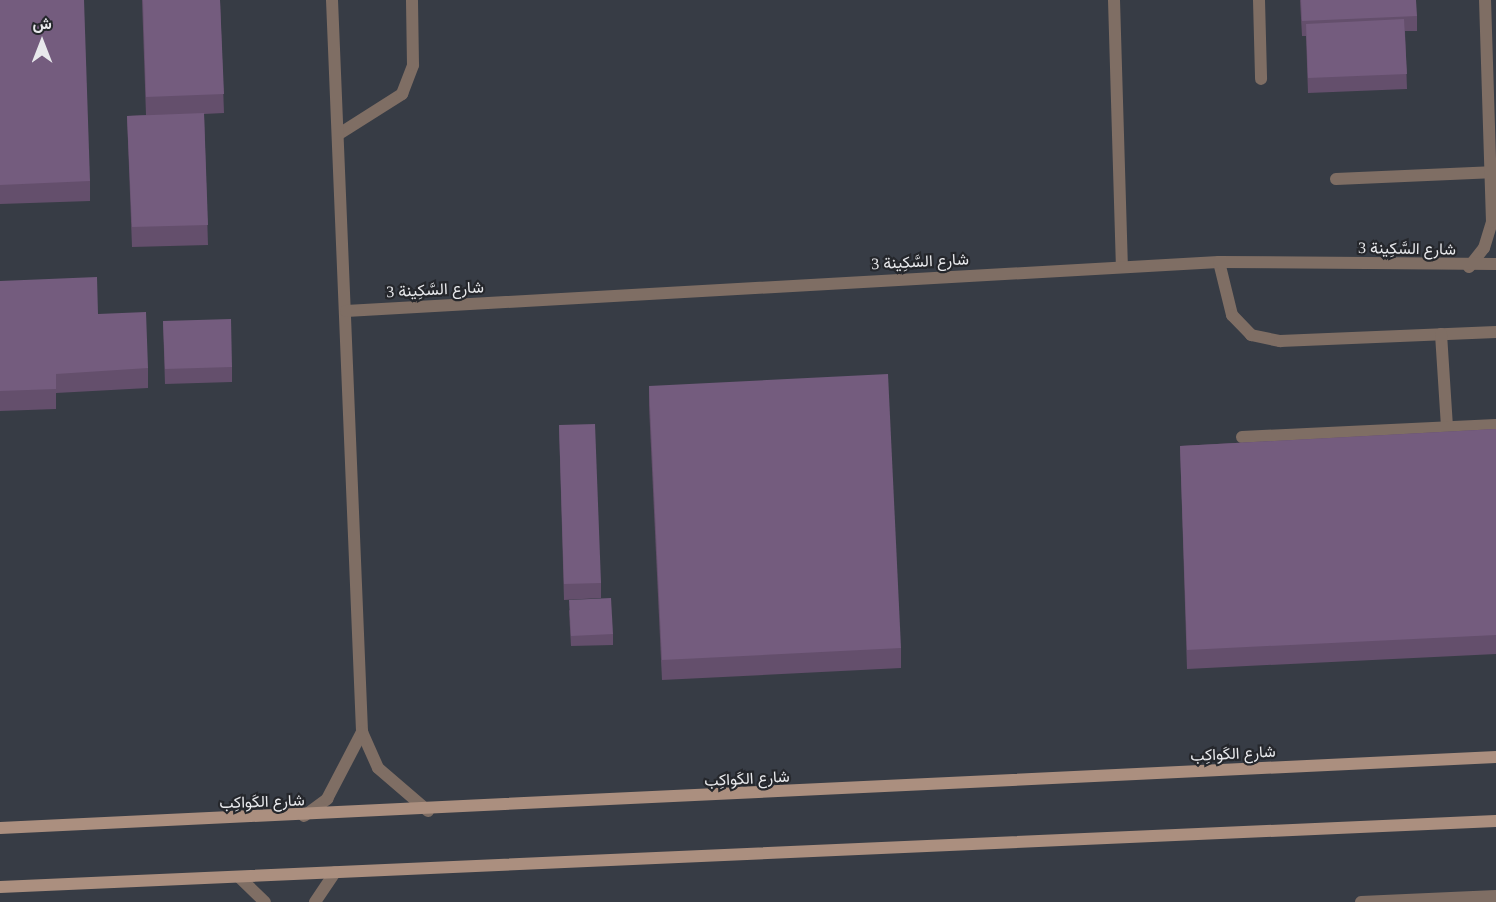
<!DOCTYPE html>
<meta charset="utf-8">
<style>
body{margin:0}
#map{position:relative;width:1496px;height:902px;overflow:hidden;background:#2f3136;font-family:"Times New Roman",Vazirmatn,serif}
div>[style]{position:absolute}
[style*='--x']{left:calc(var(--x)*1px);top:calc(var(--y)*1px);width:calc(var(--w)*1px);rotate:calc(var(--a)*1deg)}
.built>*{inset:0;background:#373c45}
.lane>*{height:12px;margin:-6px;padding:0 6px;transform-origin:6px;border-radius:6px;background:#7f6e64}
.street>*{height:12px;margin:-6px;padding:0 6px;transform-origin:6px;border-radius:6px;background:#7f6e64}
.secondary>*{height:12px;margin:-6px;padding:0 6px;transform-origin:6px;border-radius:6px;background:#ab8f7f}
.wall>*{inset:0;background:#644f6c}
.building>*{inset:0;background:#745c7e}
span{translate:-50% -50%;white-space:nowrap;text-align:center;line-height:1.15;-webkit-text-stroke:4.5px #25272c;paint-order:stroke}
.street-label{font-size:16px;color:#e8e9ec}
.north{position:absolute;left:12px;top:12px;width:60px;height:60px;-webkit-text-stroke:4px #25272c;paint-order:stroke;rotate:0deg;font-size:16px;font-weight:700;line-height:24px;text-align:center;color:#e8e9ec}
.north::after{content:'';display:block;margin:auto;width:21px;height:27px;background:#e8e9ec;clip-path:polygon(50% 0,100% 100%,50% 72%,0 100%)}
</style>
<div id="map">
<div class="built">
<div style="clip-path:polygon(0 0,1496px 0,1496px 902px,0 902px)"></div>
</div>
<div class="lane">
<div style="--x:1259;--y:0;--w:79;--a:88.5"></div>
<div style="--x:339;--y:134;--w:75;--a:-32.4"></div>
<div style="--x:402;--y:94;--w:31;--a:-69"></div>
<div style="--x:413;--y:65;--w:65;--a:-90.9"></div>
<div style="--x:1336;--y:179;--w:160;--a:-2.5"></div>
<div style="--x:1219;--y:262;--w:55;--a:76.2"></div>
<div style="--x:1232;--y:315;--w:28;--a:46"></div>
<div style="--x:1251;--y:335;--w:30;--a:12"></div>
<div style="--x:1280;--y:341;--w:216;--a:-2.4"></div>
<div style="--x:1469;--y:267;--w:24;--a:-52"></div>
<div style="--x:1484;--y:248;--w:27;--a:-73"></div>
<div style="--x:1492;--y:222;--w:222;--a:-91.8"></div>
<div style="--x:1441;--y:334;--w:93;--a:86.3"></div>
<div style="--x:1242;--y:437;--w:254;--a:-2.7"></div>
</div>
<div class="street">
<div style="--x:332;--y:0;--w:733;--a:87.65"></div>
<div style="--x:362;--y:732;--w:39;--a:66"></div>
<div style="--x:378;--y:768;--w:66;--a:40.7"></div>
<div style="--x:1114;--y:0;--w:267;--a:88.3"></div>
<div style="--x:346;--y:311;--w:874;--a:-3.21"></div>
<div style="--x:1219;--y:262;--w:277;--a:0.4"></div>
<div style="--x:304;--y:816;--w:29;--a:-36"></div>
<div style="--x:327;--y:799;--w:76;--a:-62.4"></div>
<div style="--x:239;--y:877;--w:36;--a:44"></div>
<div style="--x:315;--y:902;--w:36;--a:-56"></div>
<div style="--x:1361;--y:902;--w:135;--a:-2.5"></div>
</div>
<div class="secondary">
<div style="--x:0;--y:828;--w:1498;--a:-2.72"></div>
<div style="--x:0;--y:887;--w:1497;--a:-2.53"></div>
</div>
<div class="wall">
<div style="clip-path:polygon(0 0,90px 181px,90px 201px,0 204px)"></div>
<div style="clip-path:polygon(142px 0,220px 0,224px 113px,204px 114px,208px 245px,132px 247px,127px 116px,146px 115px)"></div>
<div style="clip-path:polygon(1300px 0,1417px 16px,1417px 31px,1405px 31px,1407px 89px,1308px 93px,1306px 36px,1302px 36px)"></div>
<div style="clip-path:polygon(0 281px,98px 314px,148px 368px,148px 388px,56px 393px,56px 409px,0 411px)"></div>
<div style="clip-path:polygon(163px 321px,232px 367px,232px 382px,165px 384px)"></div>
<div style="clip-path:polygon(649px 386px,901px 648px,901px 668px,662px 680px,649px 406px)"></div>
<div style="clip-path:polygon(559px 425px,601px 583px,601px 598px,564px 600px)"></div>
<div style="clip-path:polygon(1496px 429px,1496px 654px,1187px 669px,1180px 446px)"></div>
<div style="clip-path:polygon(569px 610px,613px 634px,613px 645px,571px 646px)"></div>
</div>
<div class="building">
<div style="clip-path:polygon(0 0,84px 0,90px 181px,0 185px)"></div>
<div style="clip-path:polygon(143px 0,220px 0,224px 94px,146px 97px)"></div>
<div style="clip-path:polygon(1301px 0,1416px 0,1417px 16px,1302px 21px)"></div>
<div style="clip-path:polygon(1404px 19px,1407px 74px,1308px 78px,1306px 24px)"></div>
<div style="clip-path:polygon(204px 113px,208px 225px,132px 227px,127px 116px)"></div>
<div style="clip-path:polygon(97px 277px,98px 314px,146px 312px,148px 368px,56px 374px,56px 389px,0 391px,0 281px)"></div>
<div style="clip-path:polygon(231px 319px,232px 367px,165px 369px,163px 321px)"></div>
<div style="clip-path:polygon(888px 374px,901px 648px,662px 660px,649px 386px)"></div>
<div style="clip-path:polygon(595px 424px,601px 583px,564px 584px,559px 425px)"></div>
<div style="clip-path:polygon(1496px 429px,1496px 635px,1187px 650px,1180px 446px)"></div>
<div style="clip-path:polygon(611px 598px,613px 634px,571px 636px,569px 600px)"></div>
</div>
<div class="street-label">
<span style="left:1407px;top:249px;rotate:1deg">شارع السَّكِينة 3</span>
<span style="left:920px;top:262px;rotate:-3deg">شارع السَّكِينة 3</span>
<span style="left:435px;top:290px;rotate:-3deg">شارع السَّكِينة 3</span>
<span style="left:1233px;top:754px;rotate:-3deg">شارع الكَواكِب</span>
<span style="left:747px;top:779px;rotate:-3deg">شارع الكَواكِب</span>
<span style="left:262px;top:802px;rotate:-2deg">شارع الكَواكِب</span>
</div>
<div class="north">ش</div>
</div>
